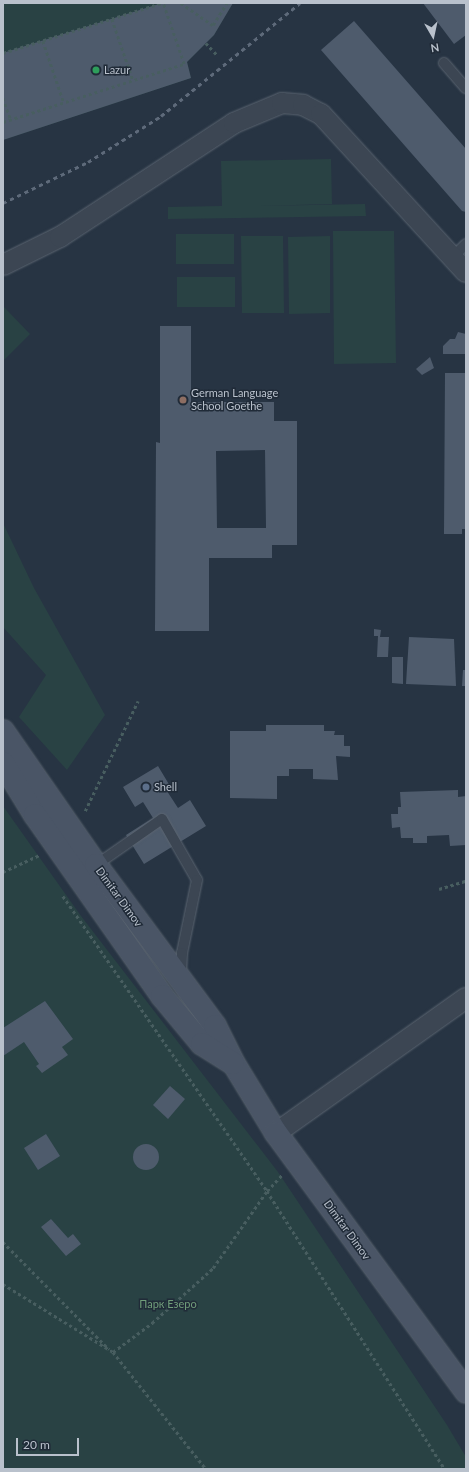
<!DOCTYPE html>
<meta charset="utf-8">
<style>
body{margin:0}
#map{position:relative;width:469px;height:1472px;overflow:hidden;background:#273443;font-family:Lato,sans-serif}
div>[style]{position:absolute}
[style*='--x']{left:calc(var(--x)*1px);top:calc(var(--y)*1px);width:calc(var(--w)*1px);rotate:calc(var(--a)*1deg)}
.green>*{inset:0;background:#294244}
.building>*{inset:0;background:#4e5b6c}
.round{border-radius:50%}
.path>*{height:2.5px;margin-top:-1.25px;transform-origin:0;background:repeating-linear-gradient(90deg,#485e60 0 3px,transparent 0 6px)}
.roads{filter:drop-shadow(0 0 1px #5a6470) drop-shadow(0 0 1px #5a6470)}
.service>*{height:10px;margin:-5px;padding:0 5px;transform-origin:5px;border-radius:5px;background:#3c4653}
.minor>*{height:20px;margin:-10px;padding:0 10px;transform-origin:10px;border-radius:10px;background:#3c4653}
.secondary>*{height:22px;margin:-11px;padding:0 11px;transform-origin:11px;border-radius:11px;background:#4a5566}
.rail>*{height:3px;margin-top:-1.5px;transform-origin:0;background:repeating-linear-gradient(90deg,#5e6a7a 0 4px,transparent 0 8px)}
.dots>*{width:11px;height:11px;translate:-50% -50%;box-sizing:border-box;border:2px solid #202b38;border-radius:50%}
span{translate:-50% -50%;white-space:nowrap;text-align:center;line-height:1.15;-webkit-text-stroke:3px #202b38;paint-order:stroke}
.poi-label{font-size:11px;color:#b9c1cc}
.left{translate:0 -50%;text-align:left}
.street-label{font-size:11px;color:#b9c1cc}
.park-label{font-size:11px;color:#709d7a}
.frame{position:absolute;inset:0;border:4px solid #b9c1cc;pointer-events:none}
.north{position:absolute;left:413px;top:16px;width:40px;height:40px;-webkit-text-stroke:3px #202b38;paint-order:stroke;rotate:171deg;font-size:11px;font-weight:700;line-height:16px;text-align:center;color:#b9c1cc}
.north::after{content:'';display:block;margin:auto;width:14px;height:18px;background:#b9c1cc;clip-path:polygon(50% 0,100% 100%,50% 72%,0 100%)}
.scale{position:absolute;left:16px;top:1438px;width:63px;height:18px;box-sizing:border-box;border:2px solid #b9c1cc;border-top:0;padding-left:5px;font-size:12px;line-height:14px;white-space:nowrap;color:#b9c1cc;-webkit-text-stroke:3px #202b38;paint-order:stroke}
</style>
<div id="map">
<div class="green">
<div style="clip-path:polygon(3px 3px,233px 3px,214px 35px,187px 62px,191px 78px,3px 140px)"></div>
<div style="clip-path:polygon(331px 159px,332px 204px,257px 206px,365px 204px,366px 216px,168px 219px,168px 207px,222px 206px,221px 161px)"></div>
<div style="clip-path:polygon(333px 231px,394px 231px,396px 363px,334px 364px)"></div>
<div style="clip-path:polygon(176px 234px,234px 234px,234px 264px,176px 264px)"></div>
<div style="clip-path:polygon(241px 236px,283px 236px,284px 313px,242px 313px)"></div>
<div style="clip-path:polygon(330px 236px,330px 313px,289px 314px,288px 237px)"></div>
<div style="clip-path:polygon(177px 277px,235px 277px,235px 307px,177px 307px)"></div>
<div style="clip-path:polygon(3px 306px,30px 334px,3px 361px)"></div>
<div style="clip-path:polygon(3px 523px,34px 588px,105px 715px,67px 770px,19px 717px,46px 675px,3px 627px)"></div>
<div style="clip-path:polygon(3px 806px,81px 916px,278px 1172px,447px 1425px,466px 1457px,466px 1469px,3px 1469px)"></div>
</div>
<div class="building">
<div style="clip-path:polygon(162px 3px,233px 3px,214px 35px,187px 62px,191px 78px,3px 140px,3px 53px)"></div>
<div style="clip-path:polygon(423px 3px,466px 3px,466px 35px,454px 44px)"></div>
<div style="clip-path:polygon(354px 21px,466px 149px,466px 212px,462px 211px,321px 50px)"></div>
<div style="clip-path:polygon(evenodd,160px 326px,191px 326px,191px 402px,274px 402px,274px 421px,297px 421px,297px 545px,272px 545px,272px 558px,209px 558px,209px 631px,155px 631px,156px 442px,160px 443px,160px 326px,265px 450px,266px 528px,217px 528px,216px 451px,265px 450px)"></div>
<div style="clip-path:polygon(458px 332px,466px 334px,466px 354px,443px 354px,443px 346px,450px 339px,455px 339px)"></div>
<div style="clip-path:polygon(430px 357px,434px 368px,422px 375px,416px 369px)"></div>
<div style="clip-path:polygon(445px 373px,465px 373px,466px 376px,466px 529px,462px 529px,462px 534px,444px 534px)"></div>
<div style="clip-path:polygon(374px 629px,381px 630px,380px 637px,389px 637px,388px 657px,377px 657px,378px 636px,374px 636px)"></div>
<div style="clip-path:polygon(409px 637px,454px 639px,456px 686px,406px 684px)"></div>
<div style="clip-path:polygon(392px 657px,403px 657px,403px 684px,392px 683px)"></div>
<div style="clip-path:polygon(463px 670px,466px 670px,466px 686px,462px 686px)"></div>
<div style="clip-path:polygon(266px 725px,324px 725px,324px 731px,335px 731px,334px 735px,344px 735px,344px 746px,350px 746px,350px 757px,336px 756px,338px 780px,313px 779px,313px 769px,289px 769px,289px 776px,277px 776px,277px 799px,230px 798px,230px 731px,266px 731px)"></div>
<div style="clip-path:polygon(158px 766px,170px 786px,165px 788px,178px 808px,190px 800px,206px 826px,144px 864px,126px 835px,153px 818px,143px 802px,135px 807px,123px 787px)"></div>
<div style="clip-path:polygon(458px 790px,458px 797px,466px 796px,466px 845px,450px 846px,449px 835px,427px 836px,427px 843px,413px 843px,413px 838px,401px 838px,400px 827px,392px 828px,391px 814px,398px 814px,398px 807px,401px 807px,400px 792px)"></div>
<div style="clip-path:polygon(45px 1001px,73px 1039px,62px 1047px,68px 1055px,42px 1073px,36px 1066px,39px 1064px,24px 1042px,3px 1056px,3px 1028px)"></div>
<div style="clip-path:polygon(170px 1086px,185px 1099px,168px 1119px,153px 1105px)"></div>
<div style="clip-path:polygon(46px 1134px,60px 1156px,38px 1170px,24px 1148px)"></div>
<div class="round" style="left:133px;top:1144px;width:26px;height:26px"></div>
<div style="clip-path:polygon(51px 1219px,68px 1238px,73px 1234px,81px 1244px,66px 1256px,41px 1227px)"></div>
</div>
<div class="path">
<div style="--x:181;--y:3;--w:39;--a:35"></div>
<div style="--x:213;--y:25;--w:26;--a:-58"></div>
<div style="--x:112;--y:19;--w:65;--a:71"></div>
<div style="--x:43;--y:41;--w:65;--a:71.3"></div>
<div style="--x:206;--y:43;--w:16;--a:47"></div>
<div style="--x:3;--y:53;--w:167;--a:-17.5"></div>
<div style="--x:3;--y:98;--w:23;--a:70"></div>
<div style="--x:3;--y:122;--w:190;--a:-17.8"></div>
<div style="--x:184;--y:64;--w:65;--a:-109"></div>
<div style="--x:85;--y:811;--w:122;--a:-64.3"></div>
<div style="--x:3;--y:872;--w:40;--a:-25"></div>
<div style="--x:439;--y:889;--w:28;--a:-17"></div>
<div style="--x:63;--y:896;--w:359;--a:55.3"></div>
<div style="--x:267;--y:1191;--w:330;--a:57.4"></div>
<div style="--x:3;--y:1242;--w:151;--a:45.3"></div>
<div style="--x:3;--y:1284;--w:129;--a:31.7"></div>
<div style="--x:113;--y:1352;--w:49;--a:-36.6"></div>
<div style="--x:152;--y:1323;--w:82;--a:-42"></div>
<div style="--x:213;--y:1268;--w:94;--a:-55"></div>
<div style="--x:267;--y:1191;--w:22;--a:-47"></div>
<div style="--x:113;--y:1352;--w:149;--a:51.5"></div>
</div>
<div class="roads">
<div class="service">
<div style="--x:444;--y:63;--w:33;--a:49"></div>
<div style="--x:453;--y:257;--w:18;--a:-45"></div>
<div style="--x:96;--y:865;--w:80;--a:-34.9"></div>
<div style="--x:162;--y:819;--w:70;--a:60.2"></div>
<div style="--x:197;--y:880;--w:75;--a:101.6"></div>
<div style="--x:182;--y:953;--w:22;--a:93"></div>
</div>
<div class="minor">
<div style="--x:3;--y:265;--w:64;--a:-26.2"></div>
<div style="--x:60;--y:237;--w:208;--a:-33.2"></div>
<div style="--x:234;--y:123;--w:52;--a:-22.6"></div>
<div style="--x:282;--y:103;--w:21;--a:5"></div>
<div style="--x:303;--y:105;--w:20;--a:27"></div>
<div style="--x:321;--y:114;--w:214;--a:47.5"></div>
<div style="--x:276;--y:1133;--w:233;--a:-35.4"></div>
</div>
<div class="secondary">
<div style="--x:3;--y:731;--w:163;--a:55.2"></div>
<div style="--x:96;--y:865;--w:200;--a:53.5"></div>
<div style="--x:215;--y:1026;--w:42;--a:63.4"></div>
<div style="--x:234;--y:1064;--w:81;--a:58.7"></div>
<div style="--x:276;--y:1133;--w:321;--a:53.7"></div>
<div style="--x:3;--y:763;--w:61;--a:58.4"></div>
<div style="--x:35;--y:815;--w:221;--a:54.9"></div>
<div style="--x:162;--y:996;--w:62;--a:50.2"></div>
<div style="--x:202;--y:1044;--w:36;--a:32"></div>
</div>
</div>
<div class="rail">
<div style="--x:3;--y:203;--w:94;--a:-25.8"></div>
<div style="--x:88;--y:162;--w:86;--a:-32.2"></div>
<div style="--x:161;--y:116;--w:179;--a:-39.1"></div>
</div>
<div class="dots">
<div style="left:96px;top:70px;background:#2e9e5b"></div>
<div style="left:183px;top:400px;background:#8d6e63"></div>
<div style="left:146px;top:787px;background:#5c6f8a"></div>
</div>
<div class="poi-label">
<span class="left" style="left:104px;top:70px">Lazur</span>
<span class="left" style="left:191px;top:400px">German Language<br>School Goethe</span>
<span class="left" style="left:154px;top:787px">Shell</span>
</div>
<div class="street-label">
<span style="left:119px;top:897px;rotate:54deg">Dimitar Dimov</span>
<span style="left:347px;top:1230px;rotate:54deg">Dimitar Dimov</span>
</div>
<div class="park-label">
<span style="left:168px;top:1304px">Парк Езеро</span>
</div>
<div class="frame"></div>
<div class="north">N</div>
<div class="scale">20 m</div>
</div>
